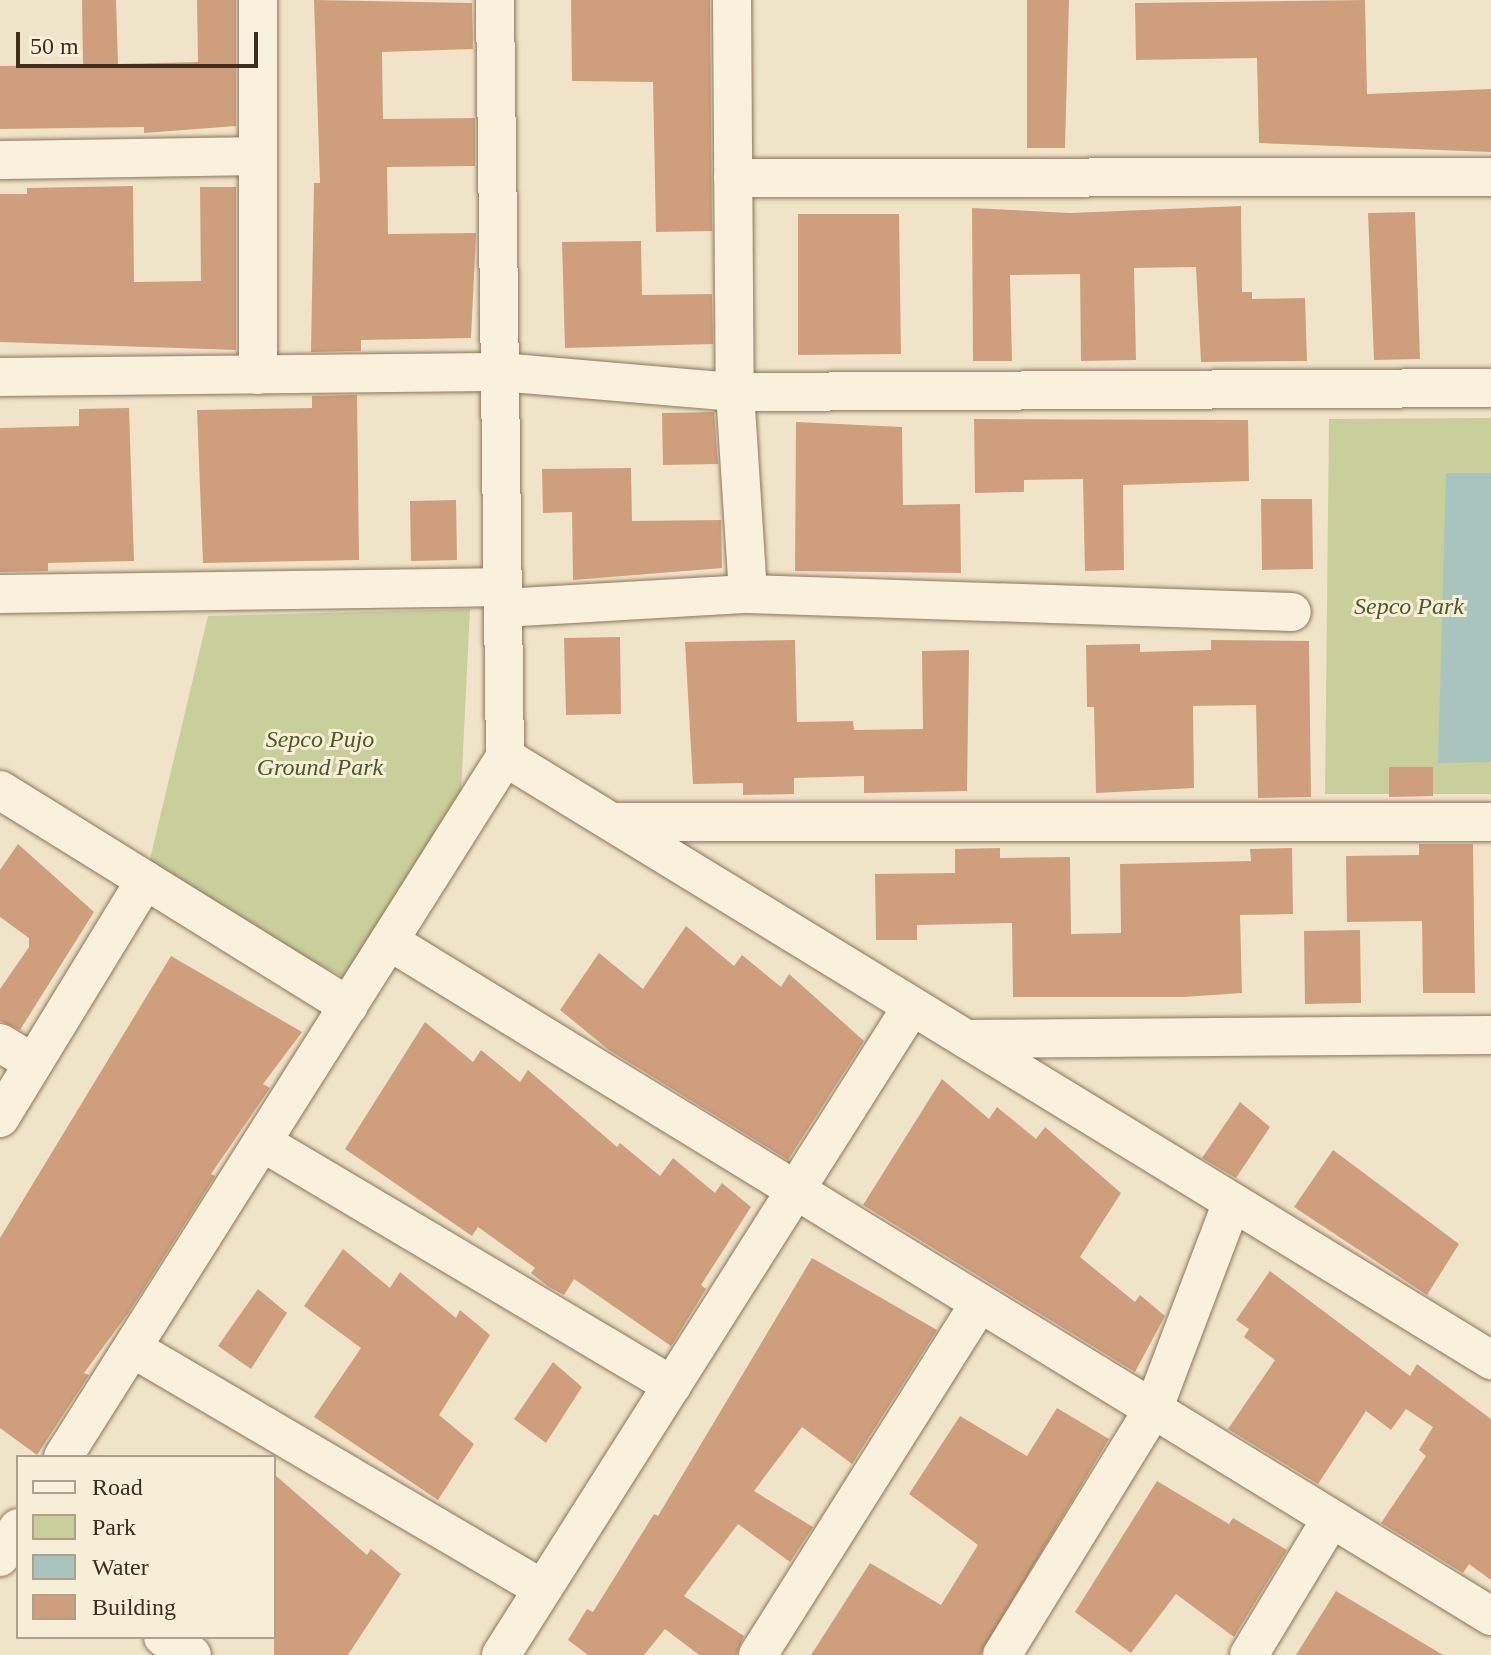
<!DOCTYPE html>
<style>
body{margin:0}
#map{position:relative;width:1491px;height:1655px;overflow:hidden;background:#f0e4c8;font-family:Georgia,serif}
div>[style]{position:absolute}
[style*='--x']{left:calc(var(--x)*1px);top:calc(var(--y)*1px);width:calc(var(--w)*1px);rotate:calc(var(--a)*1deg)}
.green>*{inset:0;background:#c9cf9b}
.water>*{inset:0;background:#a9c4bc}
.building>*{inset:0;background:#cf9f7d}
.roads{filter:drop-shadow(0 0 2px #8d765c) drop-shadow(0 0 2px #8d765c)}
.minor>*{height:38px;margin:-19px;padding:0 19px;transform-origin:19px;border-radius:19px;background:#faf1dc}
span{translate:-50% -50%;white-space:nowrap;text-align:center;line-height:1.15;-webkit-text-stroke:6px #f7eed8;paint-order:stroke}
.park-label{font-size:24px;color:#4d5a26;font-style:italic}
.legend{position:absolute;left:16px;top:1455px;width:260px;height:184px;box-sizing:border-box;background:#f7eed8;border:2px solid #ada18e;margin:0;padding:10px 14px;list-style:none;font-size:24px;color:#3d2e20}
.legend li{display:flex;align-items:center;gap:16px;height:40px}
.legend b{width:40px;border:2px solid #ada18e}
.scale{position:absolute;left:16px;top:32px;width:242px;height:36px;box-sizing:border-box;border:4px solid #3d2e20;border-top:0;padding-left:10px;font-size:24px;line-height:28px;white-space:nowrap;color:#3d2e20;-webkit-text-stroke:6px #f7eed8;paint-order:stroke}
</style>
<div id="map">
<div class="green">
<div style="clip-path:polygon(1491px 418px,1491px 794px,1325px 794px,1329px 419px)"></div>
<div style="clip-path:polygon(470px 609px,461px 793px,344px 977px,145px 880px,208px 616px)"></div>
</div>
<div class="water">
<div style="clip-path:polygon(1446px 473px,1491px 473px,1491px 762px,1438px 763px)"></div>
</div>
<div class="building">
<div style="clip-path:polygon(82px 0,116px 0,118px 64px,198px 62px,197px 0,236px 0,236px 126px,144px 133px,144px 127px,0 129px,0 66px,83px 65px)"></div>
<div style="clip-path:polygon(314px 0,472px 3px,473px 49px,382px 52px,383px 119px,475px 118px,475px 166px,387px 167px,388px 234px,476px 233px,471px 338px,361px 340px,361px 351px,311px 352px,314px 183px,320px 183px)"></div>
<div style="clip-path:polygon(571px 0,710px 0,712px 231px,656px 232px,653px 82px,572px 81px)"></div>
<div style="clip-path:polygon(1027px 0,1069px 0,1065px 148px,1027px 148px)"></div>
<div style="clip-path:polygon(1365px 0,1367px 94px,1491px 89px,1491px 152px,1259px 143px,1257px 58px,1136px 60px,1135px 3px)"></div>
<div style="clip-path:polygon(133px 186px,134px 282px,201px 281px,200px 187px,236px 187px,236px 350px,0 342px,0 194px,27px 194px,27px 188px)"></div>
<div style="clip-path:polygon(1241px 206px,1242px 292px,1252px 292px,1252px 299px,1305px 298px,1307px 361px,1201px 362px,1196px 267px,1134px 268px,1136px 360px,1081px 361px,1080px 274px,1010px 275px,1012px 361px,973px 361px,972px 208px,1070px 213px)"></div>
<div style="clip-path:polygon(1415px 212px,1420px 359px,1374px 360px,1368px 213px)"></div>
<div style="clip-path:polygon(798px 214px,899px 214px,901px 354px,798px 355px)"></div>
<div style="clip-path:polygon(641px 241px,642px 295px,712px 294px,713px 344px,565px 348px,562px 242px)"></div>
<div style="clip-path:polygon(357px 395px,359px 560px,203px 563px,197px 410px,312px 408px,312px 396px)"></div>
<div style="clip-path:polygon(129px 408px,134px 561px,48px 563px,48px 571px,0 572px,0 428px,79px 426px,79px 409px)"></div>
<div style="clip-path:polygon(714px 412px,718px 464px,663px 465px,662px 413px)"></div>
<div style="clip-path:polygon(974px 419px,1248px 420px,1249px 481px,1123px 485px,1124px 570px,1085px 571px,1083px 479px,1024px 480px,1024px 492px,975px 493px)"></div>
<div style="clip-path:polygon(796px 422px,902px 427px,903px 505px,960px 504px,961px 573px,795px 571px)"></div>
<div style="clip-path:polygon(631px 468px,632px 521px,721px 520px,722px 568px,573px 580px,572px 512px,543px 513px,542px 469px)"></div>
<div style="clip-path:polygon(1261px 499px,1312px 499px,1313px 569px,1262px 570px)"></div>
<div style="clip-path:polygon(456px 500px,457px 560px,411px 561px,410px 501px)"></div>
<div style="clip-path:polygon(620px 637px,621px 714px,566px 715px,564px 638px)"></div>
<div style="clip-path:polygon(795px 640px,797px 722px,853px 721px,854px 730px,923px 729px,922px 651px,969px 650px,967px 791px,864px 793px,864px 776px,794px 778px,794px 794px,743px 795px,743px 783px,693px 784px,685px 642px)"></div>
<div style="clip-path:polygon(1211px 640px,1309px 641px,1311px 797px,1258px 798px,1256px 705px,1193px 706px,1194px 788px,1096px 793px,1094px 707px,1087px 707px,1086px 645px,1140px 644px,1140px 652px,1211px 650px)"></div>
<div style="clip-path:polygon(1389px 767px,1433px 767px,1433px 796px,1389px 797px)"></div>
<div style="clip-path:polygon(18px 844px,94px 912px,20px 1030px,0 1021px,0 989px,29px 947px,29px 938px,0 917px,0 870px)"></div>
<div style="clip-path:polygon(1419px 844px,1473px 844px,1475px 993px,1423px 993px,1422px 921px,1347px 922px,1346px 856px,1419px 855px)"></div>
<div style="clip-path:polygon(1000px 848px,1000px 858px,1070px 857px,1071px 934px,1121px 933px,1120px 864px,1251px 861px,1250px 849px,1292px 848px,1293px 914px,1240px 915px,1242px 993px,1184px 997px,1013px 997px,1012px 923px,917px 925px,917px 940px,876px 940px,875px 874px,955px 873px,955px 849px)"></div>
<div style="clip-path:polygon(686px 926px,734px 966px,742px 955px,781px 987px,789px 974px,864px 1041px,788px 1160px,609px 1050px,560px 1010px,599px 953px,643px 989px)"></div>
<div style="clip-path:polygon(1360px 930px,1361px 1003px,1305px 1004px,1304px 931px)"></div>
<div style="clip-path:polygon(171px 956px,302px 1032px,263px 1084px,270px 1088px,211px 1174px,215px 1176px,129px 1312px,84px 1373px,89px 1375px,37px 1455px,0 1428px,0 1238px)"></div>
<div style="clip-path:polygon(425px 1022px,473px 1062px,481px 1050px,520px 1082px,528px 1070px,617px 1147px,620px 1143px,660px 1176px,673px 1158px,715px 1193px,722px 1183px,751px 1207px,701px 1285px,706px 1289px,671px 1346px,574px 1279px,564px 1295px,549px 1287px,531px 1273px,535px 1268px,478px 1227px,472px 1236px,345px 1149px)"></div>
<div style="clip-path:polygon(942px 1079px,989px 1119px,997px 1107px,1036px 1139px,1045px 1127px,1121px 1193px,1080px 1257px,1135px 1302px,1140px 1295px,1165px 1316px,1135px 1372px,863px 1205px)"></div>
<div style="clip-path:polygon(1240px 1102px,1270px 1127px,1236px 1178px,1202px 1158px)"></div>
<div style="clip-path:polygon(1333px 1150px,1459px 1244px,1427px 1295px,1294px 1207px)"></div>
<div style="clip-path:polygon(343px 1249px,390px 1288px,400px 1272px,456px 1318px,460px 1310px,490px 1335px,439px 1415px,474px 1444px,438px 1500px,314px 1417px,361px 1348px,304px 1306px)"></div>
<div style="clip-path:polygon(812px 1258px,937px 1330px,852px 1464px,802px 1427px,754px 1491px,813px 1527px,790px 1562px,738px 1524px,684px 1596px,744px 1636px,736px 1655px,699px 1655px,665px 1629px,644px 1655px,588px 1655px,568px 1640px,587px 1609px,593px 1612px,654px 1514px,658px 1516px)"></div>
<div style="clip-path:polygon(1270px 1271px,1410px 1376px,1417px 1364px,1491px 1419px,1491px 1580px,1469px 1564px,1463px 1573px,1381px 1523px,1426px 1456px,1419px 1450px,1433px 1427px,1406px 1409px,1391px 1430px,1366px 1411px,1318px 1484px,1228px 1429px,1275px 1360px,1244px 1337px,1249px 1329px,1236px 1320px)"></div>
<div style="clip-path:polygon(258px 1289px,287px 1313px,251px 1369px,218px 1346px)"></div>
<div style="clip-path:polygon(553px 1362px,582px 1387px,546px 1443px,514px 1419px)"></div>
<div style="clip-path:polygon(1057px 1408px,1109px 1439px,980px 1655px,811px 1655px,870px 1563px,941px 1605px,978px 1545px,909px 1494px,960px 1416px,1027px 1456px)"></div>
<div style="clip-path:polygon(274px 1474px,367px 1555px,371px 1549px,401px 1574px,348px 1655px,274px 1655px)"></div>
<div style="clip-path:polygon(1157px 1481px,1229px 1524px,1233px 1518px,1287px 1550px,1234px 1637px,1176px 1594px,1131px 1653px,1075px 1612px)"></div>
<div style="clip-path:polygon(1336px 1591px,1443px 1655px,1296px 1655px)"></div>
</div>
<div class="roads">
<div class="minor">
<div style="--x:258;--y:0;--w:375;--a:90"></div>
<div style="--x:732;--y:0;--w:392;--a:89.6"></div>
<div style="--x:735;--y:392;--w:202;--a:86.3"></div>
<div style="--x:0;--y:160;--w:258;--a:-0.9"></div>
<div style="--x:733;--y:178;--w:758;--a:-0.08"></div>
<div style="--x:0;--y:377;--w:500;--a:-0.57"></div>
<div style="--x:500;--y:372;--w:236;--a:4.9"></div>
<div style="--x:735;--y:392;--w:756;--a:-0.3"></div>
<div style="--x:0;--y:594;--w:503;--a:-0.8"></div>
<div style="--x:503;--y:608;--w:245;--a:-3.3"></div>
<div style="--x:748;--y:594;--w:544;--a:1.9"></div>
<div style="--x:505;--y:757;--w:1156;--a:31.45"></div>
<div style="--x:0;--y:790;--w:410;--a:31.8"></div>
<div style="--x:612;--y:822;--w:879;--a:0"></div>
<div style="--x:389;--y:941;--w:1292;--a:31.49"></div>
<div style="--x:966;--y:1039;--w:525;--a:-0.44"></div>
<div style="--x:0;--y:1043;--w:39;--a:31"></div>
<div style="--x:0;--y:1118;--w:279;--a:-58.6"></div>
<div style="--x:262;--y:1142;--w:477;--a:30.7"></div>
<div style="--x:132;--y:1348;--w:476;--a:30.4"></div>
<div style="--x:63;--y:1457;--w:828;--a:-57.73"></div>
<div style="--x:505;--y:757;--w:757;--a:-90.76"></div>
<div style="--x:0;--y:1557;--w:34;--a:-58"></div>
<div style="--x:163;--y:1637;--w:34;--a:32"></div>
<div style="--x:501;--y:1655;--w:768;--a:-57.65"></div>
<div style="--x:758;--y:1655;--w:416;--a:-57.8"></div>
<div style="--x:1002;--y:1655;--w:288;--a:-58.4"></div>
<div style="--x:1153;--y:1410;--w:222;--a:-69.2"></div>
<div style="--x:1249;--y:1655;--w:159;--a:-58.9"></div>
</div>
</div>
<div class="park-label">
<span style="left:1409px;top:607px">Sepco Park</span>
<span style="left:320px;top:754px">Sepco Pujo<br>Ground Park</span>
</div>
<ul class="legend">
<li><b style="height:10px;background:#faf1dc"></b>Road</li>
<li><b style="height:22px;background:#c9cf9b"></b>Park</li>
<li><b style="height:22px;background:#a9c4bc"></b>Water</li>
<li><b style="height:22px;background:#cf9f7d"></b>Building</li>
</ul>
<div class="scale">50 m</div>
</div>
